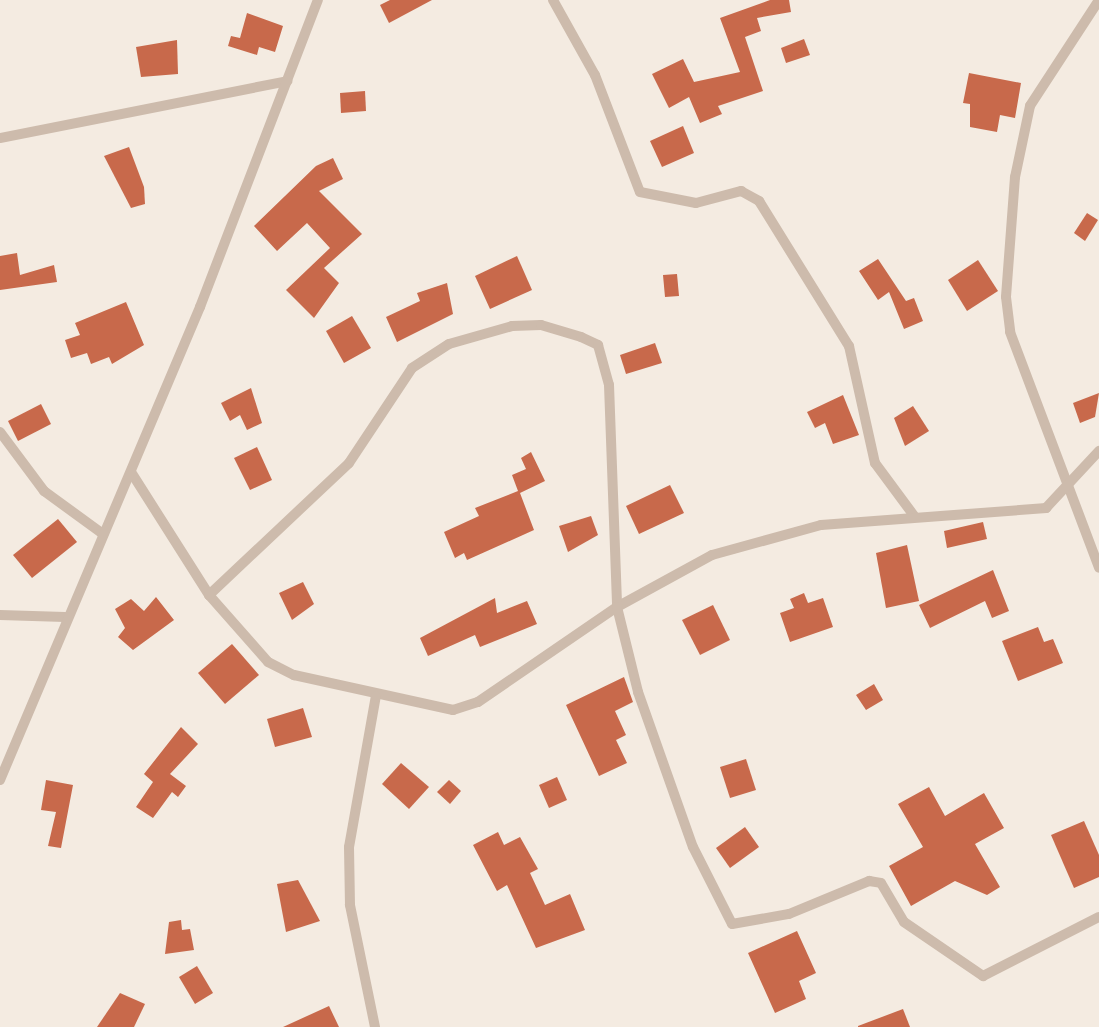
<!DOCTYPE html>
<style>
body{margin:0}
#map{position:relative;width:1099px;height:1027px;overflow:hidden;background:#f4ebe1;font-family:Mulish,sans-serif}
div>[style]{position:absolute}
[style*='--x']{left:calc(var(--x)*1px);top:calc(var(--y)*1px);width:calc(var(--w)*1px);rotate:calc(var(--a)*1deg)}
.building>*{inset:0;background:#c8694b}
.street>*{height:10px;margin:-5px;padding:0 5px;transform-origin:5px;border-radius:5px;background:#cdbbac}
span{translate:-50% -50%;white-space:nowrap;text-align:center;line-height:1.15;-webkit-text-stroke:6px #fbf5ee;paint-order:stroke}
</style>
<div id="map">
<div class="building">
<div style="clip-path:polygon(390px 0,432px 0,389px 23px,380px 5px)"></div>
<div style="clip-path:polygon(770px 0,789px 0,791px 12px,757px 18px,761px 31px,745px 37px,763px 91px,718px 106px,722px 114px,700px 123px,689px 97px,669px 108px,652px 74px,683px 59px,694px 82px,740px 72px,720px 18px)"></div>
<div style="clip-path:polygon(247px 13px,283px 26px,275px 52px,259px 47px,257px 55px,228px 46px,231px 36px,240px 38px)"></div>
<div style="clip-path:polygon(804px 39px,810px 55px,786px 63px,781px 48px)"></div>
<div style="clip-path:polygon(177px 40px,178px 74px,141px 77px,136px 47px)"></div>
<div style="clip-path:polygon(969px 73px,1021px 83px,1015px 118px,1000px 115px,997px 132px,970px 127px,970px 104px,963px 103px)"></div>
<div style="clip-path:polygon(365px 91px,366px 111px,341px 113px,340px 93px)"></div>
<div style="clip-path:polygon(683px 126px,694px 153px,662px 167px,650px 141px)"></div>
<div style="clip-path:polygon(129px 147px,144px 187px,145px 204px,131px 208px,104px 156px)"></div>
<div style="clip-path:polygon(333px 158px,343px 179px,319px 191px,362px 234px,324px 268px,339px 283px,314px 318px,286px 290px,330px 248px,307px 223px,277px 251px,254px 226px,316px 166px)"></div>
<div style="clip-path:polygon(1087px 213px,1098px 220px,1085px 241px,1074px 233px)"></div>
<div style="clip-path:polygon(17px 253px,20px 275px,54px 265px,57px 282px,0 290px,0 256px)"></div>
<div style="clip-path:polygon(517px 256px,532px 290px,490px 309px,475px 276px)"></div>
<div style="clip-path:polygon(878px 259px,906px 301px,914px 298px,923px 321px,904px 329px,889px 292px,878px 300px,859px 271px)"></div>
<div style="clip-path:polygon(978px 260px,998px 291px,967px 311px,948px 280px)"></div>
<div style="clip-path:polygon(677px 274px,679px 296px,665px 297px,663px 275px)"></div>
<div style="clip-path:polygon(447px 283px,453px 314px,397px 342px,386px 317px,420px 301px,417px 293px)"></div>
<div style="clip-path:polygon(126px 302px,144px 345px,112px 364px,109px 357px,91px 364px,87px 353px,71px 358px,65px 340px,80px 335px,75px 323px)"></div>
<div style="clip-path:polygon(352px 316px,371px 348px,344px 363px,326px 331px)"></div>
<div style="clip-path:polygon(655px 343px,662px 363px,626px 374px,620px 355px)"></div>
<div style="clip-path:polygon(251px 388px,262px 423px,247px 430px,240px 415px,230px 421px,221px 403px)"></div>
<div style="clip-path:polygon(1099px 393px,1095px 417px,1080px 423px,1073px 403px)"></div>
<div style="clip-path:polygon(843px 395px,859px 435px,833px 444px,825px 423px,815px 428px,807px 412px)"></div>
<div style="clip-path:polygon(41px 404px,51px 424px,18px 441px,8px 421px)"></div>
<div style="clip-path:polygon(913px 406px,929px 431px,905px 446px,894px 418px)"></div>
<div style="clip-path:polygon(257px 447px,272px 480px,250px 490px,234px 458px)"></div>
<div style="clip-path:polygon(531px 452px,545px 481px,520px 493px,534px 530px,467px 560px,464px 553px,455px 558px,444px 532px,479px 516px,475px 508px,518px 491px,512px 475px,526px 469px,521px 458px)"></div>
<div style="clip-path:polygon(670px 485px,684px 513px,639px 534px,626px 506px)"></div>
<div style="clip-path:polygon(591px 516px,598px 535px,568px 552px,559px 526px)"></div>
<div style="clip-path:polygon(58px 519px,77px 542px,32px 578px,13px 555px)"></div>
<div style="clip-path:polygon(983px 522px,987px 539px,947px 548px,944px 531px)"></div>
<div style="clip-path:polygon(907px 545px,919px 601px,886px 608px,876px 553px)"></div>
<div style="clip-path:polygon(993px 570px,1009px 611px,992px 618px,985px 601px,930px 628px,919px 605px)"></div>
<div style="clip-path:polygon(303px 582px,314px 604px,292px 620px,279px 593px)"></div>
<div style="clip-path:polygon(804px 593px,808px 603px,823px 598px,833px 627px,790px 642px,780px 613px,794px 608px,790px 599px)"></div>
<div style="clip-path:polygon(156px 597px,174px 620px,133px 650px,118px 637px,125px 628px,115px 609px,131px 599px,144px 611px)"></div>
<div style="clip-path:polygon(495px 598px,497px 613px,527px 601px,537px 624px,480px 647px,475px 635px,428px 656px,420px 638px)"></div>
<div style="clip-path:polygon(713px 605px,730px 640px,700px 655px,682px 620px)"></div>
<div style="clip-path:polygon(1038px 627px,1044px 642px,1053px 639px,1063px 663px,1018px 681px,1002px 641px)"></div>
<div style="clip-path:polygon(232px 644px,259px 675px,225px 704px,198px 673px)"></div>
<div style="clip-path:polygon(624px 677px,633px 702px,615px 711px,626px 735px,616px 740px,627px 763px,599px 776px,566px 705px)"></div>
<div style="clip-path:polygon(874px 684px,883px 700px,866px 710px,856px 695px)"></div>
<div style="clip-path:polygon(303px 708px,312px 737px,275px 747px,267px 719px)"></div>
<div style="clip-path:polygon(181px 727px,198px 744px,170px 774px,186px 786px,178px 797px,172px 792px,153px 818px,136px 807px,153px 782px,144px 774px)"></div>
<div style="clip-path:polygon(746px 759px,756px 790px,730px 798px,720px 767px)"></div>
<div style="clip-path:polygon(401px 763px,429px 787px,409px 809px,382px 784px)"></div>
<div style="clip-path:polygon(557px 777px,567px 800px,549px 808px,539px 785px)"></div>
<div style="clip-path:polygon(46px 780px,73px 785px,61px 848px,48px 846px,56px 812px,41px 810px)"></div>
<div style="clip-path:polygon(449px 780px,461px 791px,450px 804px,437px 792px)"></div>
<div style="clip-path:polygon(929px 787px,945px 816px,984px 793px,1004px 828px,975px 844px,1000px 887px,987px 895px,955px 881px,911px 906px,889px 866px,923px 847px,898px 804px)"></div>
<div style="clip-path:polygon(1084px 821px,1099px 855px,1099px 877px,1074px 888px,1051px 835px)"></div>
<div style="clip-path:polygon(745px 827px,759px 847px,730px 868px,716px 848px)"></div>
<div style="clip-path:polygon(498px 832px,504px 845px,520px 837px,538px 869px,530px 873px,545px 905px,570px 894px,585px 930px,536px 948px,507px 885px,497px 891px,473px 845px)"></div>
<div style="clip-path:polygon(298px 880px,320px 921px,286px 932px,277px 884px)"></div>
<div style="clip-path:polygon(181px 920px,182px 930px,190px 929px,194px 950px,165px 954px,169px 922px)"></div>
<div style="clip-path:polygon(797px 931px,816px 973px,799px 981px,806px 999px,775px 1013px,748px 953px)"></div>
<div style="clip-path:polygon(197px 966px,213px 993px,195px 1004px,179px 977px)"></div>
<div style="clip-path:polygon(120px 993px,145px 1004px,134px 1027px,97px 1027px)"></div>
<div style="clip-path:polygon(329px 1006px,339px 1027px,283px 1027px)"></div>
<div style="clip-path:polygon(903px 1009px,910px 1027px,858px 1027px,858px 1026px)"></div>
</div>
<div class="street">
<div style="--x:553;--y:0;--w:86;--a:60.8"></div>
<div style="--x:595;--y:75;--w:125;--a:69"></div>
<div style="--x:640;--y:192;--w:57;--a:11.1"></div>
<div style="--x:696;--y:203;--w:47;--a:-14.9"></div>
<div style="--x:741;--y:191;--w:21;--a:29"></div>
<div style="--x:759;--y:201;--w:171;--a:58.2"></div>
<div style="--x:849;--y:346;--w:120;--a:77.5"></div>
<div style="--x:875;--y:463;--w:67;--a:53.5"></div>
<div style="--x:1099;--y:0;--w:126;--a:123.1"></div>
<div style="--x:1030;--y:106;--w:73;--a:101.9"></div>
<div style="--x:1015;--y:177;--w:120;--a:94.3"></div>
<div style="--x:1006;--y:297;--w:35;--a:83"></div>
<div style="--x:1010;--y:332;--w:252;--a:69.3"></div>
<div style="--x:0;--y:138;--w:293;--a:-11.2"></div>
<div style="--x:0;--y:432;--w:74;--a:53.3"></div>
<div style="--x:44;--y:491;--w:73;--a:36.1"></div>
<div style="--x:131;--y:472;--w:146;--a:57.6"></div>
<div style="--x:209;--y:595;--w:89;--a:48.6"></div>
<div style="--x:268;--y:662;--w:29;--a:27"></div>
<div style="--x:294;--y:675;--w:163;--a:12.4"></div>
<div style="--x:453;--y:710;--w:26;--a:-18"></div>
<div style="--x:478;--y:702;--w:168;--a:-34.4"></div>
<div style="--x:617;--y:607;--w:108;--a:-28.7"></div>
<div style="--x:712;--y:555;--w:113;--a:-15.4"></div>
<div style="--x:821;--y:525;--w:226;--a:-4.3"></div>
<div style="--x:1046;--y:508;--w:78;--a:-47.1"></div>
<div style="--x:209;--y:595;--w:192;--a:-43.3"></div>
<div style="--x:349;--y:463;--w:114;--a:-56.4"></div>
<div style="--x:412;--y:368;--w:44;--a:-33"></div>
<div style="--x:449;--y:344;--w:66;--a:-15.9"></div>
<div style="--x:512;--y:326;--w:29;--a:-2"></div>
<div style="--x:541;--y:325;--w:42;--a:16.7"></div>
<div style="--x:581;--y:337;--w:19;--a:25"></div>
<div style="--x:598;--y:345;--w:41;--a:74.6"></div>
<div style="--x:609;--y:385;--w:222;--a:87.9"></div>
<div style="--x:617;--y:607;--w:88;--a:76.1"></div>
<div style="--x:638;--y:692;--w:164;--a:70.5"></div>
<div style="--x:693;--y:847;--w:86;--a:63.1"></div>
<div style="--x:732;--y:924;--w:58;--a:-10"></div>
<div style="--x:789;--y:914;--w:87;--a:-22.4"></div>
<div style="--x:869;--y:881;--w:12;--a:9"></div>
<div style="--x:881;--y:883;--w:45;--a:59.5"></div>
<div style="--x:904;--y:922;--w:96;--a:34.4"></div>
<div style="--x:983;--y:976;--w:130;--a:-27"></div>
<div style="--x:0;--y:615;--w:65;--a:1.8"></div>
<div style="--x:0;--y:780;--w:514;--a:-67.08"></div>
<div style="--x:200;--y:307;--w:329;--a:-69"></div>
<div style="--x:375;--y:1027;--w:125;--a:-101.6"></div>
<div style="--x:350;--y:905;--w:58;--a:-91"></div>
<div style="--x:349;--y:847;--w:153;--a:-79.9"></div>
</div>
</div>
